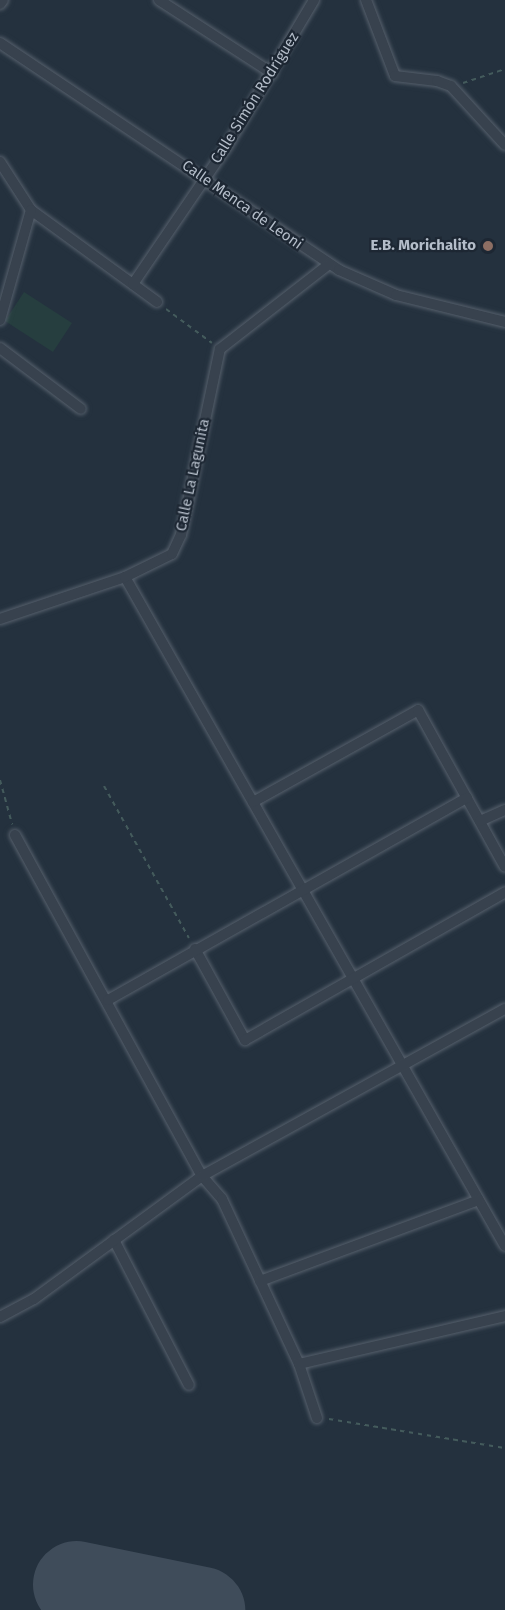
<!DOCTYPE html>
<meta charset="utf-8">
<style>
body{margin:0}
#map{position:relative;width:505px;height:1610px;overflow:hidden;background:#24313e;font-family:"Fira Sans",sans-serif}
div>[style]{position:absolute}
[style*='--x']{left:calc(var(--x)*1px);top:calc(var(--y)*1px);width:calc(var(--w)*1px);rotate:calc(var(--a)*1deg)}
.green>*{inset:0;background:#263e3f}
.runway>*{height:87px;margin:-43.5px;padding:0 43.5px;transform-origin:43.5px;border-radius:43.5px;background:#3f4c5a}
.path>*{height:2px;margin-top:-1px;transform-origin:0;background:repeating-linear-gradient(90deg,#445b5c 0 4.5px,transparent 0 9px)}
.roads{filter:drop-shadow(0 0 2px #56606c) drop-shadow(0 0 2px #56606c)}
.street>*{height:10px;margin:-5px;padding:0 5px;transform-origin:5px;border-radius:5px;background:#38424e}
.dots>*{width:16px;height:16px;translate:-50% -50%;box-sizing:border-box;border:3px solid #1d2733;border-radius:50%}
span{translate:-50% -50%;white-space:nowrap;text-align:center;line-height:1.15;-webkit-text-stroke:4.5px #1d2733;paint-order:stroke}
.street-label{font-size:15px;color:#b4bdc9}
.poi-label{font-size:15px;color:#b4bdc9;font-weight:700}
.right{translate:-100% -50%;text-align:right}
</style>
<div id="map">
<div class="green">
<div style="clip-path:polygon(24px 292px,72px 323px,53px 352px,5px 321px)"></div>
</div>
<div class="runway">
<div style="--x:76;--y:1584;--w:128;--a:11.7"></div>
</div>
<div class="path">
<div style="--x:463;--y:83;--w:44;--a:-18.4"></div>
<div style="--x:166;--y:309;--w:57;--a:36.5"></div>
<div style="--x:0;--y:780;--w:46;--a:74.7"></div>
<div style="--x:104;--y:786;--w:174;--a:60.8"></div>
<div style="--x:329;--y:1419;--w:178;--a:9.4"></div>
</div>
<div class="roads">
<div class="street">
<div style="--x:159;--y:0;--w:135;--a:32.9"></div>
<div style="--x:366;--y:0;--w:81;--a:69.1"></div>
<div style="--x:395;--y:76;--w:42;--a:6.8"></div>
<div style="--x:437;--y:81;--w:15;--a:20"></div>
<div style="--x:451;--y:86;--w:80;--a:47.5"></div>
<div style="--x:0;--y:4;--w:5;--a:-53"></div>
<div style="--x:0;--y:43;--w:408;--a:33.8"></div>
<div style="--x:339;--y:270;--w:62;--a:23.7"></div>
<div style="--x:396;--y:295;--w:112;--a:13.9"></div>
<div style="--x:0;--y:162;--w:57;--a:57.1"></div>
<div style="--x:31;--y:210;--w:156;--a:36.1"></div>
<div style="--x:133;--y:284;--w:167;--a:-55.7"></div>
<div style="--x:227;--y:146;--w:170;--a:-59.2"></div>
<div style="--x:0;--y:320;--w:114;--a:-74.3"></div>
<div style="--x:0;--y:348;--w:101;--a:37"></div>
<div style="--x:125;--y:577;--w:769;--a:60.4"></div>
<div style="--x:0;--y:619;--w:132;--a:-18.6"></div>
<div style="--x:125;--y:577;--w:52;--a:-26.1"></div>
<div style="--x:172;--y:554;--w:21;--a:-65"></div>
<div style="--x:181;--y:535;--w:190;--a:-78.2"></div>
<div style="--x:220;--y:349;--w:138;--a:-37.9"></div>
<div style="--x:253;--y:802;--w:189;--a:-29.1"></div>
<div style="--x:418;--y:710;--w:179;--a:61"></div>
<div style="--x:480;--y:821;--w:27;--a:-24"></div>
<div style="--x:15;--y:835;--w:389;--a:61.3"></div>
<div style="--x:202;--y:1176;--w:30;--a:49"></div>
<div style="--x:222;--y:1199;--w:182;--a:65"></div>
<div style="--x:299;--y:1364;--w:57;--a:71.6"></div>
<div style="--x:195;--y:949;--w:104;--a:61.2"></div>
<div style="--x:245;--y:1040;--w:299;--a:-29.6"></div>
<div style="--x:108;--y:1000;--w:412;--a:-29.4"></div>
<div style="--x:114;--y:1240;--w:163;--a:62.7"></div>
<div style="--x:260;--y:1281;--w:233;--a:-20.3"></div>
<div style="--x:0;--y:1317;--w:38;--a:-28"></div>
<div style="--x:34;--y:1299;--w:208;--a:-36.2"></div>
<div style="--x:202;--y:1176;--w:346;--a:-28.9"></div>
<div style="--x:299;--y:1364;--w:212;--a:-13.1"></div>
</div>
</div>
<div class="dots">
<div style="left:488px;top:246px;background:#8d6e63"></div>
</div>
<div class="street-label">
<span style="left:255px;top:98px;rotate:-58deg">Calle Simón Rodríguez</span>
<span style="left:242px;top:205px;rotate:35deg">Calle Menca de Leoni</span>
<span style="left:193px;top:475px;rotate:-78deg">Calle La Lagunita</span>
</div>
<div class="poi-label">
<span class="right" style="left:476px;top:246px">E.B. Morichalito</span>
</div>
</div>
